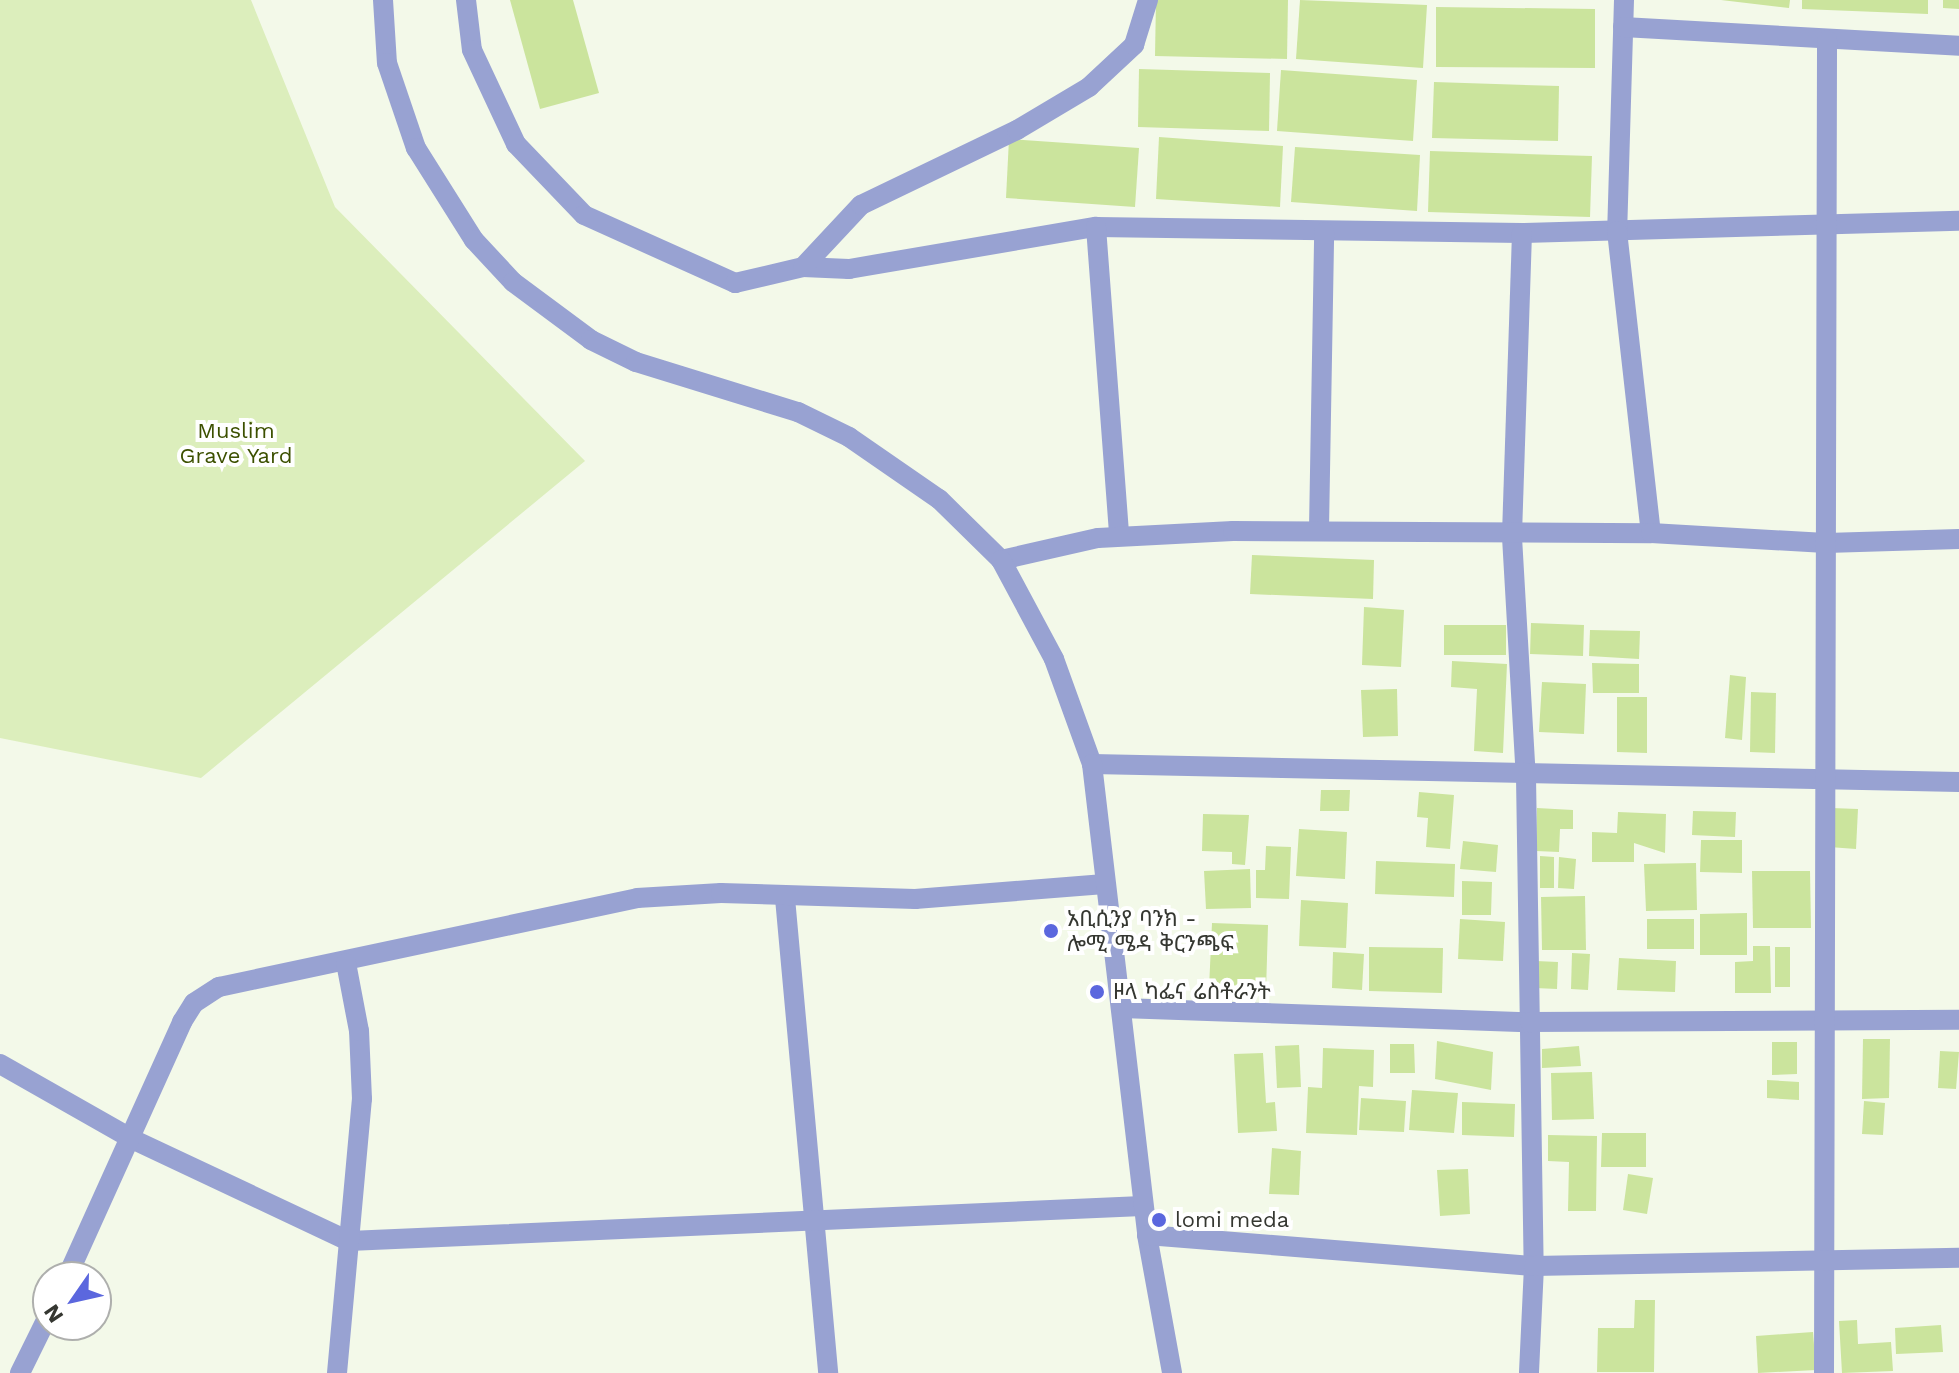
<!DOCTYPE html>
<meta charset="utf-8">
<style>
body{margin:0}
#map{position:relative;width:1959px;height:1373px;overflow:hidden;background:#f3f9e9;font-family:"Work Sans","Noto Sans Ethiopic",sans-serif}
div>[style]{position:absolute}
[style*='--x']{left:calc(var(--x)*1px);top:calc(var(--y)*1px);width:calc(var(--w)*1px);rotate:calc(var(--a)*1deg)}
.green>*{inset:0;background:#dceebc}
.building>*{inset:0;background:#cbe49d}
.minor>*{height:20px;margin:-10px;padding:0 10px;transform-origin:10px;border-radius:10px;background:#98a2d2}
.tertiary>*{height:20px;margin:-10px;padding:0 10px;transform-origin:10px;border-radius:10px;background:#98a2d2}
.dots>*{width:22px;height:22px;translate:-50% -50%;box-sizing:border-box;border:4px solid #fff;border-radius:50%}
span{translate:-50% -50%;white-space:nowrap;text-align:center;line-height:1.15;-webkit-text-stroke:8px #fff;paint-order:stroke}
.park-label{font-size:22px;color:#3c5000}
.poi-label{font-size:22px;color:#353731}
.left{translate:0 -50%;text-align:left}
.north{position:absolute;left:32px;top:1261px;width:80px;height:80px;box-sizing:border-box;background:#fff;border:2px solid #aeafad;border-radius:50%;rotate:236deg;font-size:22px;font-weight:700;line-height:32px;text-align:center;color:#353731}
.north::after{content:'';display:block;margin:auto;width:28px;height:36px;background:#5b67de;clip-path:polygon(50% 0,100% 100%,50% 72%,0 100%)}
</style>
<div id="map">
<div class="green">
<div style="clip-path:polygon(0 0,251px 0,335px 207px,585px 461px,201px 778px,0 738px)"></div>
</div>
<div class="building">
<div style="clip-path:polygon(510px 0,573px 0,599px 93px,540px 109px)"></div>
<div style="clip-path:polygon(1156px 0,1288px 0,1287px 59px,1155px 56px)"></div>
<div style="clip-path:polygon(1300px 0,1427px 5px,1423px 68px,1296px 59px)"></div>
<div style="clip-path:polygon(1721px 0,1790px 0,1789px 8px)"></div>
<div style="clip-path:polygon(1802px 0,1928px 0,1928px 14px,1802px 9px)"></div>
<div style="clip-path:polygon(1943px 0,1959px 0,1959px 9px,1943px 8px)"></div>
<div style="clip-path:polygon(1436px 7px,1595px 9px,1595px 68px,1436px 67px)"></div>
<div style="clip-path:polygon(1139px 69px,1270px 73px,1269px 131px,1138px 127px)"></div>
<div style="clip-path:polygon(1281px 70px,1417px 80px,1413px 141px,1277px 131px)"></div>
<div style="clip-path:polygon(1434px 82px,1559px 86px,1558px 141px,1432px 138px)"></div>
<div style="clip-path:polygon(1159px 137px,1283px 146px,1280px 207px,1156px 199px)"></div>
<div style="clip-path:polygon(1009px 139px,1139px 148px,1135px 207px,1006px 198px)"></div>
<div style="clip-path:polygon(1295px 147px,1420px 155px,1417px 211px,1291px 202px)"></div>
<div style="clip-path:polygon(1430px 151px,1592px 156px,1590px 217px,1428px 212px)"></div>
<div style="clip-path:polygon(1252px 555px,1374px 560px,1373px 599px,1250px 594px)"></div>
<div style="clip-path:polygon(1364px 607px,1404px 610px,1401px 667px,1362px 665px)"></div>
<div style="clip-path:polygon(1531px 623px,1584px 625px,1583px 656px,1530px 654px)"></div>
<div style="clip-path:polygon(1444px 625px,1506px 625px,1506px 655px,1444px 655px)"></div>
<div style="clip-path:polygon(1590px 630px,1640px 631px,1639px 659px,1589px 656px)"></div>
<div style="clip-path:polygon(1452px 661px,1507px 664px,1503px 753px,1474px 751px,1477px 689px,1451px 687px)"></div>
<div style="clip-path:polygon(1592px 663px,1639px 664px,1639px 693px,1593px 693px)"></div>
<div style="clip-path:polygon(1730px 675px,1746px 677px,1742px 740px,1725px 738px)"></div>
<div style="clip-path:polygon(1542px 682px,1586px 684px,1584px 734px,1539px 732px)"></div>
<div style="clip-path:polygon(1397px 689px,1398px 736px,1363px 737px,1361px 690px)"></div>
<div style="clip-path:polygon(1751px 692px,1776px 693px,1775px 753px,1750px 752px)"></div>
<div style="clip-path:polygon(1617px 697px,1647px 697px,1647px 753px,1617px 752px)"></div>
<div style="clip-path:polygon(1321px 790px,1350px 790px,1349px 811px,1320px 811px)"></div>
<div style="clip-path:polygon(1419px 792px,1454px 795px,1450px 849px,1426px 847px,1428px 818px,1417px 817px)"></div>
<div style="clip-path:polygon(1537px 808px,1573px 810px,1573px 829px,1560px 829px,1559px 852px,1536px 851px)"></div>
<div style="clip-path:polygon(1831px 808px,1858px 809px,1856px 849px,1829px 847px)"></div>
<div style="clip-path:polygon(1693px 811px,1736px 812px,1735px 837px,1692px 835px)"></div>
<div style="clip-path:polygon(1618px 812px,1666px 814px,1665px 853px,1634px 843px,1634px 862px,1592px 862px,1592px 832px,1617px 833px)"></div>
<div style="clip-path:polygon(1203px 814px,1249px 815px,1245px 865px,1232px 864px,1232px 852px,1202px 851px)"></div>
<div style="clip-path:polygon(1299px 829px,1347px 832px,1345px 879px,1296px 876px)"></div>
<div style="clip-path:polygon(1701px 840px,1742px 840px,1742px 873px,1700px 872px)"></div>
<div style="clip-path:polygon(1463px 841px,1498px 845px,1496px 872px,1460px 869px)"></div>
<div style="clip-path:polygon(1266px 846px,1291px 847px,1289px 899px,1256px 898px,1256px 870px,1265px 870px)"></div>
<div style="clip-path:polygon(1540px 856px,1554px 857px,1554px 888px,1540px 888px)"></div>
<div style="clip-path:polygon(1559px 857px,1576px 859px,1574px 889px,1558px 888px)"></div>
<div style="clip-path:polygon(1376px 861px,1455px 864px,1454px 897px,1375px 894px)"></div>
<div style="clip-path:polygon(1696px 863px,1697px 910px,1646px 911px,1644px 864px)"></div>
<div style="clip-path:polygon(1250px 869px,1251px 908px,1206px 909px,1204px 871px)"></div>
<div style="clip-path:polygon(1752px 871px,1810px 871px,1811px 928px,1753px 928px)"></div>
<div style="clip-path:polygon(1462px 881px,1492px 882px,1491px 915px,1462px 915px)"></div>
<div style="clip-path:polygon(1585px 896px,1586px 950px,1542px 950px,1541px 897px)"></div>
<div style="clip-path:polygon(1301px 900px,1348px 903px,1346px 948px,1299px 946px)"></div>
<div style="clip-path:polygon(1747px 913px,1747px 955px,1700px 955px,1700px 914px)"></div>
<div style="clip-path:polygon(1460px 919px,1505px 922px,1503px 961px,1458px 959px)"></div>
<div style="clip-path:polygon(1647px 919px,1694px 919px,1694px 949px,1647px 949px)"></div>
<div style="clip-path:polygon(1212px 923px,1268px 925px,1266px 991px,1209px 988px)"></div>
<div style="clip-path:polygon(1753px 946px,1770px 946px,1771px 993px,1735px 993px,1735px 962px,1753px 961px)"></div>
<div style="clip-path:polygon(1369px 947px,1443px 948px,1442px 993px,1369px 991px)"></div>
<div style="clip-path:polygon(1775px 947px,1790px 947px,1790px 987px,1775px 987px)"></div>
<div style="clip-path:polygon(1333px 952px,1364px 954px,1362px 990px,1332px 988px)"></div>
<div style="clip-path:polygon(1572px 953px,1590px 954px,1588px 990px,1571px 989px)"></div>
<div style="clip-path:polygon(1619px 958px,1676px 961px,1675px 992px,1617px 990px)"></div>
<div style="clip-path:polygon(1536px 961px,1558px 962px,1557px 989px,1535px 988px)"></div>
<div style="clip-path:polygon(1863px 1039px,1890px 1039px,1889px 1098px,1862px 1099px)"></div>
<div style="clip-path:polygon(1437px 1041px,1493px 1052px,1491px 1090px,1435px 1079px)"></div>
<div style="clip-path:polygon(1772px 1042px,1797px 1042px,1797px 1074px,1772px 1075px)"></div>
<div style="clip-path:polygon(1390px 1044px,1414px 1044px,1415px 1073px,1390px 1073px)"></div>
<div style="clip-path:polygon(1299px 1045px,1301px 1087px,1277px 1088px,1275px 1046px)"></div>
<div style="clip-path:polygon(1579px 1046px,1581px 1066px,1542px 1068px,1542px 1049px)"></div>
<div style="clip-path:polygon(1323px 1048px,1374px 1050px,1373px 1087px,1359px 1086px,1357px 1135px,1306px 1133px,1308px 1087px,1322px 1088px)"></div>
<div style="clip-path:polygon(1940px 1051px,1959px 1052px,1956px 1089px,1938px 1088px)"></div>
<div style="clip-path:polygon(1263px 1053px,1266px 1103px,1275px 1102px,1277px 1131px,1238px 1133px,1234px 1054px)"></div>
<div style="clip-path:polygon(1592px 1072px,1594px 1119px,1552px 1120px,1551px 1073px)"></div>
<div style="clip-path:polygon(1767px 1080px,1799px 1082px,1799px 1100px,1767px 1098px)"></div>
<div style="clip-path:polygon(1412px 1090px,1458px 1093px,1454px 1133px,1409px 1130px)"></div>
<div style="clip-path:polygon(1361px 1098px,1406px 1101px,1404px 1132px,1359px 1130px)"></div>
<div style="clip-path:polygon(1864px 1101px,1885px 1103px,1883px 1135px,1862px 1134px)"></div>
<div style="clip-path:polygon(1462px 1102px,1515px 1104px,1514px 1137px,1462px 1135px)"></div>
<div style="clip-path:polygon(1602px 1133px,1646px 1133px,1646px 1167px,1601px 1167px)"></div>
<div style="clip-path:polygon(1548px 1135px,1597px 1136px,1596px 1211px,1568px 1211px,1569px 1162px,1548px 1161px)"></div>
<div style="clip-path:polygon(1272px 1148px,1301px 1151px,1299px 1195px,1269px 1194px)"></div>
<div style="clip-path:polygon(1468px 1169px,1470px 1214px,1440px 1216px,1437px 1170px)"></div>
<div style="clip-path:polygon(1628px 1174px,1653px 1178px,1647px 1214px,1623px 1210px)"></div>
<div style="clip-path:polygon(1635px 1300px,1655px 1300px,1654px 1372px,1597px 1372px,1598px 1328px,1634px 1328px)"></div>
<div style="clip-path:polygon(1857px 1320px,1858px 1344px,1891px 1342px,1893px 1371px,1842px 1373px,1839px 1321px)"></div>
<div style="clip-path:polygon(1941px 1325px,1943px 1352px,1896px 1354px,1895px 1328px)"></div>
<div style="clip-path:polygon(1813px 1332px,1816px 1370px,1758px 1373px,1756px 1336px)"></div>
</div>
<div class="minor">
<div style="--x:466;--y:0;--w:50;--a:83.2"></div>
<div style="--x:472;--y:50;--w:104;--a:64.9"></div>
<div style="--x:516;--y:144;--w:98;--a:46.2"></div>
<div style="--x:584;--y:215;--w:166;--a:24.2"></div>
<div style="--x:735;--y:283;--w:70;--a:-13.2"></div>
<div style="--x:803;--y:267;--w:46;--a:2.5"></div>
<div style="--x:849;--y:269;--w:251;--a:-9.7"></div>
<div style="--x:1096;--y:227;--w:426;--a:0.8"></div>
<div style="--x:1522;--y:233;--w:437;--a:-1.6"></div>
<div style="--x:1624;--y:0;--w:231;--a:91.7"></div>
<div style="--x:1617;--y:231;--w:304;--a:83.6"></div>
<div style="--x:1623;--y:27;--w:337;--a:3.2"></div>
<div style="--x:1096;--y:227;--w:310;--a:85.7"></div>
<div style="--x:1522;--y:233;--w:304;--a:91.9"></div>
<div style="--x:1512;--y:537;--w:240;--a:86.7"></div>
<div style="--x:1526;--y:777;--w:489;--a:89.1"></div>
<div style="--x:1534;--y:1266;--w:107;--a:92.7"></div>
<div style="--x:803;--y:267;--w:85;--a:-46.9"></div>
<div style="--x:861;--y:205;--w:173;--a:-25.7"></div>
<div style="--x:1017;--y:130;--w:84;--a:-30.8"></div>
<div style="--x:1089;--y:87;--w:62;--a:-43"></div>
<div style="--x:1134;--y:45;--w:47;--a:-72.7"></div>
<div style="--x:1319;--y:529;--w:297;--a:-89"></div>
<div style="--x:1001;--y:560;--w:99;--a:-12.8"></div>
<div style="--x:1098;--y:538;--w:135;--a:-3"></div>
<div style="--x:1233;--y:531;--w:418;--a:0.3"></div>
<div style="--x:1651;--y:533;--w:175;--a:3.3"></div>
<div style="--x:1826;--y:543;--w:133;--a:-1.7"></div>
<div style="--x:1092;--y:764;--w:867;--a:1.19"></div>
<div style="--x:785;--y:898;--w:477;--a:84.8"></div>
<div style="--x:1121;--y:1008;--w:409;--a:2"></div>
<div style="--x:1530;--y:1022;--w:429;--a:-0.3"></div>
<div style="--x:0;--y:1064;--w:154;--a:29.6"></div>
<div style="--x:134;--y:1140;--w:238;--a:25.2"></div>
<div style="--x:349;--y:1241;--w:794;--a:-2.53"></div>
<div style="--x:1147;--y:1235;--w:140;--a:79.7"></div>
<div style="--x:67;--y:1277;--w:280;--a:-65.7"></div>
<div style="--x:182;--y:1022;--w:22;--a:-58"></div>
<div style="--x:194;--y:1003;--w:30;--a:-33"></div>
<div style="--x:219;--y:987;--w:427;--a:-12"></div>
<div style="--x:637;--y:898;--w:84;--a:-3.4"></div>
<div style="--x:721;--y:893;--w:194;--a:1.8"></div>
<div style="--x:915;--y:899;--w:190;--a:-4.5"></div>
<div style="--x:20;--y:1373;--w:64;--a:-63.8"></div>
<div style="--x:337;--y:1373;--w:275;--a:-84.8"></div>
<div style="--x:362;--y:1099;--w:68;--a:-92.5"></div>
<div style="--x:359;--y:1031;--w:69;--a:-100.8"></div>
<div style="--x:1824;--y:1373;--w:1333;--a:-89.87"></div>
</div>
<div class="tertiary">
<div style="--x:383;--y:0;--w:63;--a:86.4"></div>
<div style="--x:387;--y:63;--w:90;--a:71.2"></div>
<div style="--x:416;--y:148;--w:109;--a:57.8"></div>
<div style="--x:474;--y:240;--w:57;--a:47.1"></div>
<div style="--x:513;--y:282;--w:97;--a:36.6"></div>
<div style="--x:591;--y:340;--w:50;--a:26.1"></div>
<div style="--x:636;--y:362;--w:170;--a:17.2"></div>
<div style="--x:798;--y:412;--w:57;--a:26.1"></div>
<div style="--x:849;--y:437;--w:109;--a:34.6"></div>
<div style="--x:939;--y:499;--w:87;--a:44.5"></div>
<div style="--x:1001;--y:560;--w:112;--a:61.8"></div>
<div style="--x:1054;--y:659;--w:112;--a:70.1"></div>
<div style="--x:1092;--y:764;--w:474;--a:83.3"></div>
<div style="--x:1147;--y:1235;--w:388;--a:4.6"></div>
<div style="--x:1534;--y:1266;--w:425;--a:-1.1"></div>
</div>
<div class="dots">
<div style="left:1051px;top:931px;background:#5b67de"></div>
<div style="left:1097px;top:992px;background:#5b67de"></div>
<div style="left:1159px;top:1220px;background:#5b67de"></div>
</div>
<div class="park-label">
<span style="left:236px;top:443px">Muslim<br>Grave Yard</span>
</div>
<div class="poi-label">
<span class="left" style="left:1067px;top:931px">አቢሲንያ ባንክ -<br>ሎሚ ሜዳ ቅርንጫፍ</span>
<span class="left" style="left:1113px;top:992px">ዞላ ካፌና ሬስቶራንት</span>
<span class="left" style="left:1175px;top:1220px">lomi meda</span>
</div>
<div class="north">N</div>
</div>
